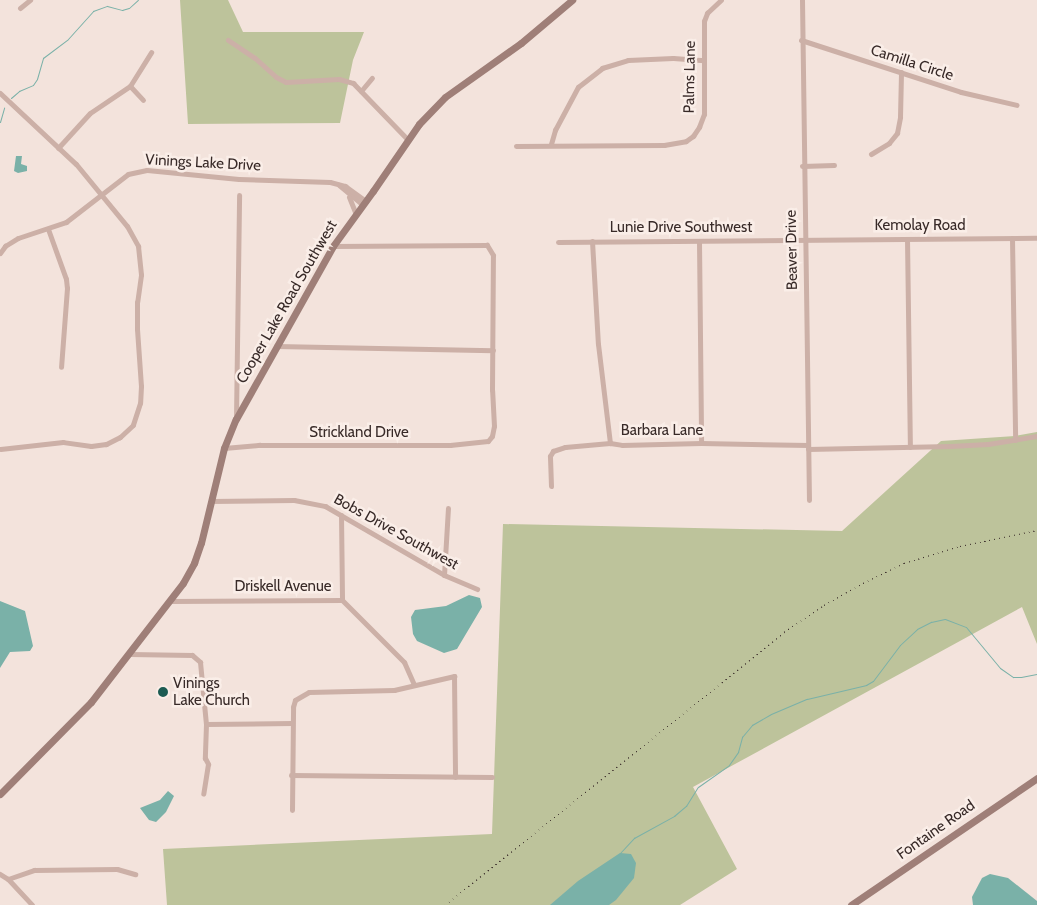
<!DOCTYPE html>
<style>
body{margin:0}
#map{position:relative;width:1037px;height:905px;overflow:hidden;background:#f3e3dc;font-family:Cabin,sans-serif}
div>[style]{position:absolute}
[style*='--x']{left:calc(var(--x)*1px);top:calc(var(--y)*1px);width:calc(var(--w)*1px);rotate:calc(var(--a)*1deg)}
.green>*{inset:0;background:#bdc39b}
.water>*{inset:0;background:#7ab1a8}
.stream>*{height:1px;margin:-0.5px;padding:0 0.5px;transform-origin:0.5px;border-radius:0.5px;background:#7ab1a8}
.street>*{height:5px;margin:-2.5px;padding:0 2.5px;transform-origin:2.5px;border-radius:2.5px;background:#ccb0a7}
.secondary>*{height:7px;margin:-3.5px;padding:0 3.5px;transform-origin:3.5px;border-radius:3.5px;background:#9f7f78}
.rail>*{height:1px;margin-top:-0.5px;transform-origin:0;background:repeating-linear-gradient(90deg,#382a28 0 1px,transparent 0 5px)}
.dots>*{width:14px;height:14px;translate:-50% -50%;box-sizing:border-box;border:2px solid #faeee8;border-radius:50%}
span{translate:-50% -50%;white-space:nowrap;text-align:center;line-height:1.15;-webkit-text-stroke:5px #faeee8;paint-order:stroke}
.street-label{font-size:15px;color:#382a28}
.poi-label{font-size:15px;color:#382a28}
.left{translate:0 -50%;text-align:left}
</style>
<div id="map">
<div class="green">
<div style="clip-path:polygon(180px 0,228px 0,243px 32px,364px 32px,353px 60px,340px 123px,188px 124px)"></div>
<div style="clip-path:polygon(1037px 432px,1037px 644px,1022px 607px,693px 787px,737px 869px,680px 905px,167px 905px,163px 849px,492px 834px,503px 524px,842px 531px,941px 441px,1015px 436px)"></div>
</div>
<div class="water">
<div style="clip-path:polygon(16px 156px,22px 156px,21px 164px,27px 166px,27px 171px,18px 173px,14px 171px)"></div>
<div style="clip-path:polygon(469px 595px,480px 598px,482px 607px,457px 649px,444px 653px,417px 641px,413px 634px,411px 617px,415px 610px,446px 606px)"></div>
<div style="clip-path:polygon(0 601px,25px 611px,33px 646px,30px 651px,10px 652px,0 668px)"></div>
<div style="clip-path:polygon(168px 791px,174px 796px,166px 812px,156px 822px,149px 820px,140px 808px,160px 800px)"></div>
<div style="clip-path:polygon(620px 853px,631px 854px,636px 863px,634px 878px,616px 900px,609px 905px,550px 905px,578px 881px)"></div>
<div style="clip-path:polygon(990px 874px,1008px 878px,1037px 901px,1037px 905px,973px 905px,972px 897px,982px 878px)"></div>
</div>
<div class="stream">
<div style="--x:11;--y:98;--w:11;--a:-41"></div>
<div style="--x:19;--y:91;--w:15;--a:-23"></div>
<div style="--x:33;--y:85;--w:7;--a:-56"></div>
<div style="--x:37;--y:79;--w:22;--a:-74"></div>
<div style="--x:43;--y:58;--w:31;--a:-37"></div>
<div style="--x:68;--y:39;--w:38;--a:-48"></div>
<div style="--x:93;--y:11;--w:15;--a:-20"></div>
<div style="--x:107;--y:6;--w:16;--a:15"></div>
<div style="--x:122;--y:10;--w:7;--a:-16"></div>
<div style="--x:129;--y:8;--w:12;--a:-42"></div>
<div style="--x:0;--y:122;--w:15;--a:-74"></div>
<div style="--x:620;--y:853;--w:21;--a:-47"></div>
<div style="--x:634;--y:838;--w:46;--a:-28.8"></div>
<div style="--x:674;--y:816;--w:16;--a:-40"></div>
<div style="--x:686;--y:806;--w:22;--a:-58"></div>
<div style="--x:698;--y:787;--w:38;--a:-35"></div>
<div style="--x:729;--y:765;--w:16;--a:-55"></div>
<div style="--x:738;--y:752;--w:16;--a:-75"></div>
<div style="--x:742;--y:737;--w:16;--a:-50"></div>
<div style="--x:752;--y:725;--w:22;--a:-30"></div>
<div style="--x:771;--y:714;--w:39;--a:-23"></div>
<div style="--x:807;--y:699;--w:61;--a:-13.3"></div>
<div style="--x:866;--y:685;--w:8;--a:-30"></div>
<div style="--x:873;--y:681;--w:45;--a:-53.1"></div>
<div style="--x:900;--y:645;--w:23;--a:-43"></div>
<div style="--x:917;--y:629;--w:16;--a:-27"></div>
<div style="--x:931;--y:622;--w:14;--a:-12"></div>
<div style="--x:945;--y:619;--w:22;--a:21"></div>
<div style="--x:966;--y:627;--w:53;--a:50.3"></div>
<div style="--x:1000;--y:668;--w:16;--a:35"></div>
<div style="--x:1013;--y:677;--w:8;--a:0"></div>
<div style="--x:1021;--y:677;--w:16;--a:-11"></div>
</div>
<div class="street">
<div style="--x:802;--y:0;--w:500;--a:89.2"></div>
<div style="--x:20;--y:8;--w:13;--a:-39"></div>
<div style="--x:228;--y:40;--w:32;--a:34"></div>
<div style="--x:255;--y:58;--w:28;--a:42"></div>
<div style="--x:276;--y:77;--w:11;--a:27"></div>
<div style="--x:286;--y:82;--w:53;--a:-3.2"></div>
<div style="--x:339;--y:79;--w:15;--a:16"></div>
<div style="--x:353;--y:83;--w:79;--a:46"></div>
<div style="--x:801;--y:40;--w:168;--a:18"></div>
<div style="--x:961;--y:92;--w:57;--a:13.1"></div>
<div style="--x:130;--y:86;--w:19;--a:47"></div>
<div style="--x:361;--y:91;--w:17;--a:-50"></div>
<div style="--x:0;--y:93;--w:104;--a:43.1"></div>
<div style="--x:76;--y:164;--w:80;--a:50.6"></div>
<div style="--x:127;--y:226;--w:23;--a:61"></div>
<div style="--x:138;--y:246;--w:29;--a:84"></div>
<div style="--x:141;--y:275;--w:27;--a:98"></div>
<div style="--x:137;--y:302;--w:27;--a:90"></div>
<div style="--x:137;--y:329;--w:57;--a:86"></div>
<div style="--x:141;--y:386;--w:17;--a:93"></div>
<div style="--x:140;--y:403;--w:23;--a:108"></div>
<div style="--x:133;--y:425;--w:18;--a:137"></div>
<div style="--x:120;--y:437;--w:16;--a:153"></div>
<div style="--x:106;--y:444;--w:15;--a:172"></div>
<div style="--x:91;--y:446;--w:28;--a:-172"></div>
<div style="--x:63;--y:442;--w:63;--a:173.7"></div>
<div style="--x:551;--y:144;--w:15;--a:-74"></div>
<div style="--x:555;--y:130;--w:49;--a:-61.9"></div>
<div style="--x:578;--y:87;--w:31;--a:-38"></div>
<div style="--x:602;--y:68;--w:27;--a:-17"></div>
<div style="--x:628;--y:60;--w:45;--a:-2.5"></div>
<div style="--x:673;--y:58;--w:31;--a:4"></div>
<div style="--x:516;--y:146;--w:148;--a:-0.4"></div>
<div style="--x:664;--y:145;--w:22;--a:-10"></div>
<div style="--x:686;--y:141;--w:9;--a:-36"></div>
<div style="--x:693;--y:136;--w:11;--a:-56"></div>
<div style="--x:699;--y:127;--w:14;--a:-69"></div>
<div style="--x:704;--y:114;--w:93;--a:-90"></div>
<div style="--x:704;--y:21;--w:9;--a:-69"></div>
<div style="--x:707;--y:13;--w:19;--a:-43"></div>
<div style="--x:58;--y:148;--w:47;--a:-47.6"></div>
<div style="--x:90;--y:113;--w:48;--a:-34"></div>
<div style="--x:130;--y:86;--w:40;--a:-58"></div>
<div style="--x:871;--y:154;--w:21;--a:-31"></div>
<div style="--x:889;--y:143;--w:13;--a:-51"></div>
<div style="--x:897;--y:133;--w:16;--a:-79"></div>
<div style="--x:900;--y:117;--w:45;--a:-88.7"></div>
<div style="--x:802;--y:166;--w:32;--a:-2"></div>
<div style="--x:339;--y:185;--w:31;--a:40"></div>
<div style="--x:349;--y:197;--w:18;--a:68"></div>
<div style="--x:48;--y:229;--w:53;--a:70.2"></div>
<div style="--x:66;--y:279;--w:9;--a:84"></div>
<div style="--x:67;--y:288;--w:79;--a:94.3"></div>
<div style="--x:1012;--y:238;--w:202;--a:89.1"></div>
<div style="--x:907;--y:239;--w:208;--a:89.2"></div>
<div style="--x:592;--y:241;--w:103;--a:86.7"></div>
<div style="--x:598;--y:344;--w:100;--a:83.1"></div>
<div style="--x:699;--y:241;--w:202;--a:89.4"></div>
<div style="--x:558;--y:242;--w:479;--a:-0.5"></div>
<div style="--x:0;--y:253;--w:9;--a:-54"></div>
<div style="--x:5;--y:246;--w:15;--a:-32"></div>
<div style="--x:18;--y:238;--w:51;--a:-18.4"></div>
<div style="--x:66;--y:222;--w:78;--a:-37.7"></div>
<div style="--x:128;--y:174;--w:19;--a:-12"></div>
<div style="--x:147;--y:170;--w:92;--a:5.6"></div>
<div style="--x:239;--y:179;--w:91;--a:1.9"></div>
<div style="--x:330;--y:182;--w:16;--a:15"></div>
<div style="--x:345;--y:186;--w:26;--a:36"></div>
<div style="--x:276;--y:346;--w:217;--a:1.1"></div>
<div style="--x:236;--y:418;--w:223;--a:-89.2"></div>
<div style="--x:224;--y:448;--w:36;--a:-5"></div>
<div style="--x:260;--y:445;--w:190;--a:0"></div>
<div style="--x:450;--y:445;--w:38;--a:-6"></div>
<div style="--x:488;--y:441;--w:6;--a:-51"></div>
<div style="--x:492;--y:436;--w:10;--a:-79"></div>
<div style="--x:494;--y:426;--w:36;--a:-93"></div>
<div style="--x:492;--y:390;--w:135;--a:-89.6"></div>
<div style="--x:493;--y:255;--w:12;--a:-121"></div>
<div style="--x:487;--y:245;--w:154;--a:179.6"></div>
<div style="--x:808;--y:449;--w:142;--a:-1.2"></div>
<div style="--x:950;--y:446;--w:38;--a:-3"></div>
<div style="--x:988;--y:444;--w:50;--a:-9.3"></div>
<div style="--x:551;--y:486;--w:30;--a:-92"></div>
<div style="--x:550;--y:456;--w:6;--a:-59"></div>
<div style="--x:553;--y:451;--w:13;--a:-18"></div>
<div style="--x:565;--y:447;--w:45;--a:-5.1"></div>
<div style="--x:610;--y:443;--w:12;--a:9"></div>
<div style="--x:622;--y:445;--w:79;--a:-1.5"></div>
<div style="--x:701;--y:443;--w:107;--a:1.1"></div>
<div style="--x:211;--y:501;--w:83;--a:-0.7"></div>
<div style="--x:294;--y:500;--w:32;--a:11"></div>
<div style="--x:325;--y:506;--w:138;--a:30.1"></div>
<div style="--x:444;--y:575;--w:36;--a:23"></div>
<div style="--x:341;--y:515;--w:85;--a:89.3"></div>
<div style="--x:444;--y:575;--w:67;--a:-86.6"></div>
<div style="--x:171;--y:601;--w:171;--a:-0.3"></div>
<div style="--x:342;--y:600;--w:88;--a:45"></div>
<div style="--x:404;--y:662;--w:24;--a:66"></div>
<div style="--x:130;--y:654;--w:62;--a:0.9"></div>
<div style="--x:192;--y:655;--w:11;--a:41"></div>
<div style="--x:200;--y:662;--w:62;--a:84.5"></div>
<div style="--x:206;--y:724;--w:34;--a:92"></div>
<div style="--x:205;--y:758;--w:7;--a:63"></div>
<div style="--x:208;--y:764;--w:30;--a:99"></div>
<div style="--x:206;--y:724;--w:86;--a:-0.7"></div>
<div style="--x:291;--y:775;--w:201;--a:0.6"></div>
<div style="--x:292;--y:810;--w:103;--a:-89.4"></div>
<div style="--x:293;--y:707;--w:7;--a:-74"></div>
<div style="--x:295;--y:700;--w:16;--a:-30"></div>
<div style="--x:309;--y:692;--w:85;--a:-1.3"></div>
<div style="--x:394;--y:690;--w:62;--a:-13.1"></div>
<div style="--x:454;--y:676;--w:101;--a:89.4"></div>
<div style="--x:0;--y:874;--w:9;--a:32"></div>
<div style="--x:8;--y:879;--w:35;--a:47"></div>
<div style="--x:8;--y:879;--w:28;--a:-19"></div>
<div style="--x:34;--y:870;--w:83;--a:-0.7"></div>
<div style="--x:117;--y:869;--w:19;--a:16"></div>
</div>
<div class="secondary">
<div style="--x:0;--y:794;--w:129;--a:-45.3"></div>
<div style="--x:91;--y:702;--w:150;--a:-52.3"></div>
<div style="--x:183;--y:583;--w:23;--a:-61"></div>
<div style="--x:194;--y:563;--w:21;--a:-71"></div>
<div style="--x:201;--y:543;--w:98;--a:-76.4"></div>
<div style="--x:224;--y:448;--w:31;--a:-68"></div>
<div style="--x:236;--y:419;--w:198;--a:-60.7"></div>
<div style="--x:333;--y:246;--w:68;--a:-54"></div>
<div style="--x:373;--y:191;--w:81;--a:-55.5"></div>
<div style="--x:419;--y:124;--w:37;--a:-46"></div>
<div style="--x:445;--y:97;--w:93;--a:-35.4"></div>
<div style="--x:521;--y:43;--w:67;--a:-40.1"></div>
<div style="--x:851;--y:905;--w:225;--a:-34.3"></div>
</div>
<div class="rail">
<div style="--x:445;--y:905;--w:435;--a:-38.8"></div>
<div style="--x:784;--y:632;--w:48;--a:-34"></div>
<div style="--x:824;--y:605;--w:45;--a:-29.4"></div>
<div style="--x:863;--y:583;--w:46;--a:-26"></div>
<div style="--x:904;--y:563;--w:59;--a:-16.9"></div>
<div style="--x:960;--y:546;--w:79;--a:-11.7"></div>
</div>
<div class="dots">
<div style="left:163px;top:692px;background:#1c5b52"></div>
</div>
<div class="street-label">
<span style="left:912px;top:63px;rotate:18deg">Camilla Circle</span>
<span style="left:690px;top:77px;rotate:-89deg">Palms Lane</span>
<span style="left:203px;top:163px;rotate:3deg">Vinings Lake Drive</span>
<span style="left:920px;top:226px">Kemolay Road</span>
<span style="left:681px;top:228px">Lunie Drive Southwest</span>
<span style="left:792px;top:250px;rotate:-91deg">Beaver Drive</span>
<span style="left:287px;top:302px;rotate:-60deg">Cooper Lake Road Southwest</span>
<span style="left:662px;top:431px">Barbara Lane</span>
<span style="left:359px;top:433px">Strickland Drive</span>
<span style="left:396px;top:532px;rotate:29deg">Bobs Drive Southwest</span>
<span style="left:283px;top:587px">Driskell Avenue</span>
<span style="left:936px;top:830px;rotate:-35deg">Fontaine Road</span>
</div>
<div class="poi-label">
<span class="left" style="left:173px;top:692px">Vinings<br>Lake Church</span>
</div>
</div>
